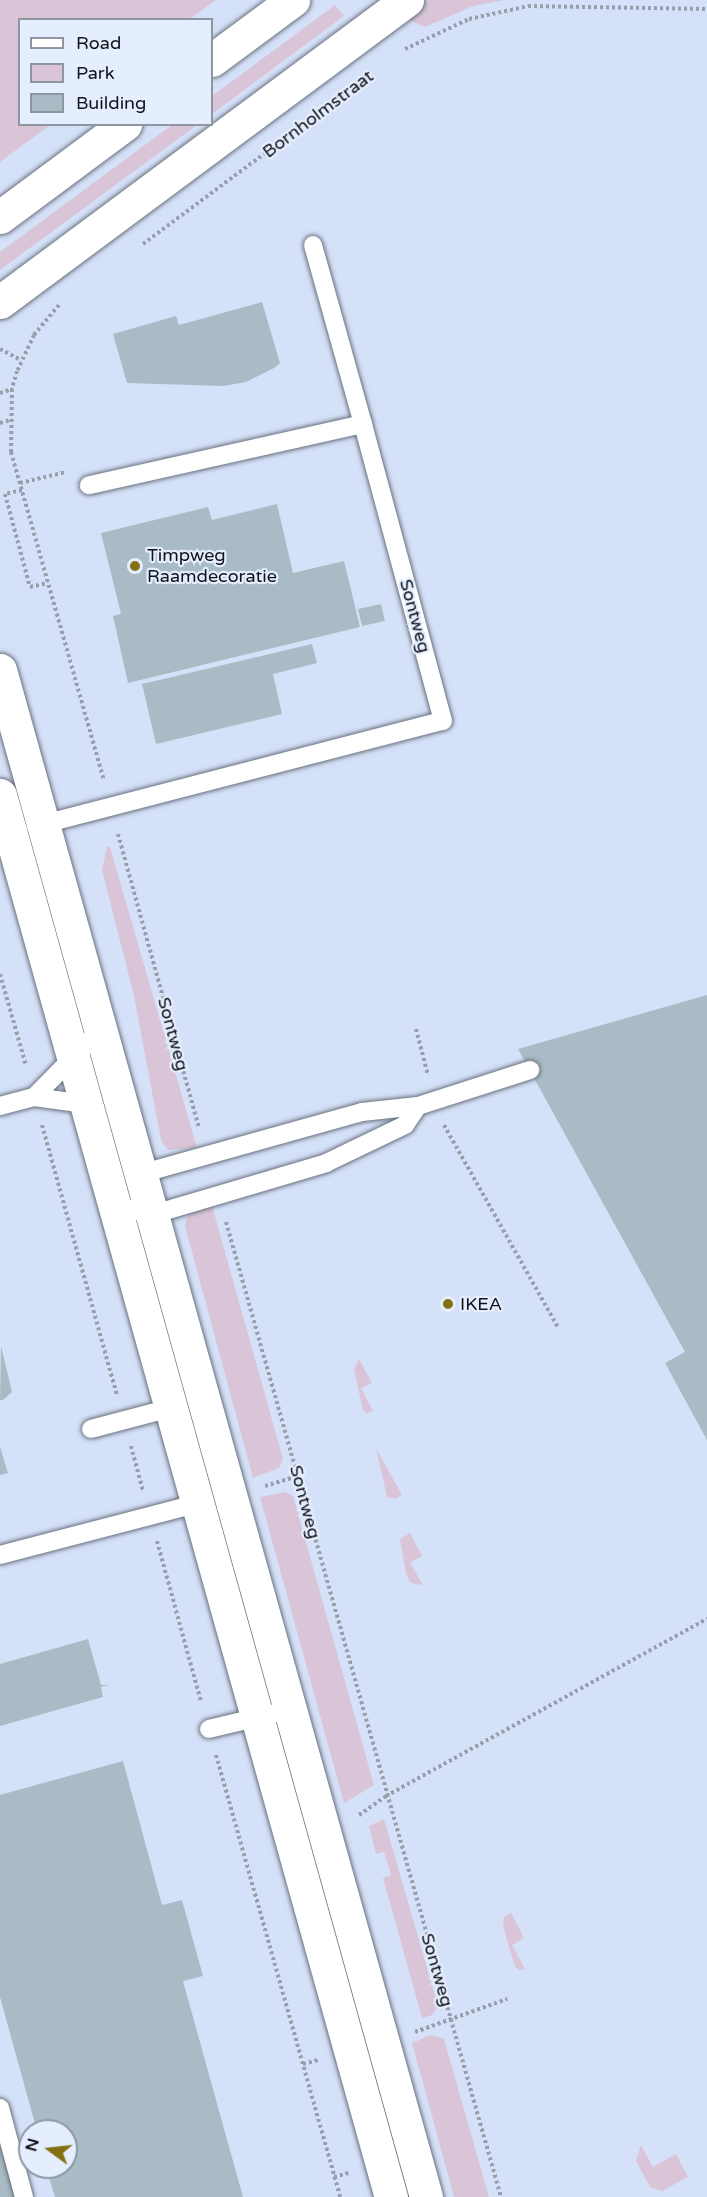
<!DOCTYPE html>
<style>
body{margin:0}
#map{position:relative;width:707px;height:2197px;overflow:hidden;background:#e5eefe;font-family:"Varela Round",sans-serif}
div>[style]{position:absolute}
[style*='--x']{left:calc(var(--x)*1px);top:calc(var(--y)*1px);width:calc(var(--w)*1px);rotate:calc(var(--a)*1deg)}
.built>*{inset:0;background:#d5e1f8}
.green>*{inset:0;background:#dac5d8}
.building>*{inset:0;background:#a9bcc5}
.path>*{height:4px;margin-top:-2px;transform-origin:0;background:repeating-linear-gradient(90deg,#989fab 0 3px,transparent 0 6px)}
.roads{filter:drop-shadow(0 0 2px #69717f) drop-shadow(0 0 2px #69717f)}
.service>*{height:18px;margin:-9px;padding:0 9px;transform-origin:9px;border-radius:9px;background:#fff}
.tertiary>*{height:33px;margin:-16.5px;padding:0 16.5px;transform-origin:16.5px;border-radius:16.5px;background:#fff}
.dots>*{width:16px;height:16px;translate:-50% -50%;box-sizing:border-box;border:3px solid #e5eefe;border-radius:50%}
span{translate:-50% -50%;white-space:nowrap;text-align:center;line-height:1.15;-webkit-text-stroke:4.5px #e5eefe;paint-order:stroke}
.street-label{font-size:18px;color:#0f1217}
.poi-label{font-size:18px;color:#0f1217}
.left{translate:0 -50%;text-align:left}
.legend{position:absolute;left:18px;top:18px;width:195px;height:108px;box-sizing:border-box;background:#e5eefe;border:2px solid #8f96a2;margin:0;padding:8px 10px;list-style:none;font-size:18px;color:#0f1217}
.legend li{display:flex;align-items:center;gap:12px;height:30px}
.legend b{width:30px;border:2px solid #8f96a2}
.north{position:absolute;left:18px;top:2119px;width:60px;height:60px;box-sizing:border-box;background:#e5eefe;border:2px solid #8f96a2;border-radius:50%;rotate:285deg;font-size:16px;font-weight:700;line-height:24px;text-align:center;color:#0f1217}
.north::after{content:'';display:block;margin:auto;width:21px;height:27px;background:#847111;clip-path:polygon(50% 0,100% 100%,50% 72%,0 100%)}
</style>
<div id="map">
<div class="built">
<div style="clip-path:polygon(evenodd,0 0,707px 0,707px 2197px,0 2197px,0 0,20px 20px,212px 20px,212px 124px,20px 124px,20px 20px,0 0,30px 2131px,66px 2131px,66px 2167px,30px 2167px,30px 2131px)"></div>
</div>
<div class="green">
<div style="clip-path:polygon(0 0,216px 0,190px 19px,20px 20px,20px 124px,50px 125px,0 162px)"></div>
<div style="clip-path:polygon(429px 0,504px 0,473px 6px,425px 27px,405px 18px)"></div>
<div style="clip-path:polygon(335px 5px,344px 16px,212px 114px,212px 96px)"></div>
<div style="clip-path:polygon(172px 125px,197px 125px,0 270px,0 252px)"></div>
<div style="clip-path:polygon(107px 847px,110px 847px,197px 1148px,168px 1150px,161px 1140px,134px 996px,102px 870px)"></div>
<div style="clip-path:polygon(211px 1202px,283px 1459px,279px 1468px,253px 1478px,185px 1226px,187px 1217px)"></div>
<div style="clip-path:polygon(359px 1359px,372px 1383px,361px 1388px,373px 1411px,367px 1413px,363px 1410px,354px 1369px)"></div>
<div style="clip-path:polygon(376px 1448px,402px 1495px,395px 1499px,387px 1497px)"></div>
<div style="clip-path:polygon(285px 1492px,293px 1496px,374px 1785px,344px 1803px,260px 1497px)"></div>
<div style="clip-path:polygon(410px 1533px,422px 1556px,410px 1563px,423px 1585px,411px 1583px,406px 1574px,400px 1539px)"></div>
<div style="clip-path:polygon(384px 1819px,438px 2006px,432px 2015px,422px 2018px,383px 1878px,391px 1875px,384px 1852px,376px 1854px,369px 1826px)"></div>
<div style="clip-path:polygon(511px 1913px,524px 1938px,512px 1945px,525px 1969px,520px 1970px,515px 1967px,503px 1926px,504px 1917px)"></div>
<div style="clip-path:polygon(431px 2035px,444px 2039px,489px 2197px,454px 2197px,412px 2043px)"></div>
<div style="clip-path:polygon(641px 2145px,653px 2167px,676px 2154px,688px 2177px,662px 2191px,650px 2187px,636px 2161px)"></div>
</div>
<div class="building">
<div style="clip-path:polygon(262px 302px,280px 363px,274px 368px,246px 382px,223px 386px,127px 383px,113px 334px,176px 316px,179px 325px)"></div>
<div style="clip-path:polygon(277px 504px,293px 573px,344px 561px,360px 627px,128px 683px,113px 616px,121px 614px,101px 533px,208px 507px,212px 520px)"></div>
<div style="clip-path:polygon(381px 604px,385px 621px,362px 626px,358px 609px)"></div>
<div style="clip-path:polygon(312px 644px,317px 663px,273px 674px,282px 714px,156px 744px,142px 684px)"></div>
<div style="clip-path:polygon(707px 995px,707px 1440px,665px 1363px,685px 1352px,518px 1049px)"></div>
<div style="clip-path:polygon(1px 1346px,12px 1392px,3px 1400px,0 1400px)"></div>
<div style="clip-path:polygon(0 1447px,8px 1473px,0 1475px)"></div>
<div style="clip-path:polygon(88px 1639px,101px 1685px,109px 1685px,101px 1687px,103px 1697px,0 1726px,0 1664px)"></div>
<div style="clip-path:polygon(123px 1761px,162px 1905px,182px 1900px,203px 1976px,183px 1981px,243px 2197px,55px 2197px,46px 2167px,66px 2167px,66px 2131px,37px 2131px,0 1997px,0 1795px)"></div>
<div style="clip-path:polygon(0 2143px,1px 2143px,16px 2197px,0 2197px)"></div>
</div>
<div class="path">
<div style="--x:405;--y:49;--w:71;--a:-25.1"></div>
<div style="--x:469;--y:19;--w:60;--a:-12.4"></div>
<div style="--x:528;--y:6;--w:179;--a:1"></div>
<div style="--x:143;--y:244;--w:161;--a:-36.7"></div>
<div style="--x:59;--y:305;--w:39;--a:130"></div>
<div style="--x:34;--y:335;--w:40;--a:115"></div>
<div style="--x:17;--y:371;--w:19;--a:106"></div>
<div style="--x:12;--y:389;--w:63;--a:90.9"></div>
<div style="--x:11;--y:452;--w:342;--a:74.2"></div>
<div style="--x:0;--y:349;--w:24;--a:28"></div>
<div style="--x:0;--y:393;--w:13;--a:-18"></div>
<div style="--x:0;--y:423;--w:10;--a:-17"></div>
<div style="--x:20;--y:483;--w:47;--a:-13.4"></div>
<div style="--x:22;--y:490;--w:17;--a:167"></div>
<div style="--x:5;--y:494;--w:96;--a:75"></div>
<div style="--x:30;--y:587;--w:18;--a:-13"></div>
<div style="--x:118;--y:834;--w:305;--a:74.6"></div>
<div style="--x:0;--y:974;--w:96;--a:74.2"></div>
<div style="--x:416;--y:1029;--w:48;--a:75.4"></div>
<div style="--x:42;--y:1125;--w:280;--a:74.5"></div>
<div style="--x:444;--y:1125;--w:234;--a:60.6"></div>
<div style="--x:226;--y:1222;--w:1013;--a:74.25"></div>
<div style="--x:131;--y:1446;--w:47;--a:75.1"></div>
<div style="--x:265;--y:1486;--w:34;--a:-17"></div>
<div style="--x:157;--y:1541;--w:167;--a:74.7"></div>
<div style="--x:216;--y:1755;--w:459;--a:74.3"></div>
<div style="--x:359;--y:1815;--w:33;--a:-35"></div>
<div style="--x:386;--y:1796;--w:367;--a:-28.9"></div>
<div style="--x:415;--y:2032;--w:98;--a:-19.7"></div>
<div style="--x:303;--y:2064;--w:16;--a:-15"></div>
<div style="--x:334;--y:2177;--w:15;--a:-16"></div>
</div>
<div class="roads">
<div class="service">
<div style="--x:313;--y:245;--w:186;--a:74.4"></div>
<div style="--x:36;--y:826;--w:420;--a:-14.5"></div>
<div style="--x:443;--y:721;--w:308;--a:-105.1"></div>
<div style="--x:363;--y:424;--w:281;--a:167.4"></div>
<div style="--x:34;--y:1097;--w:94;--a:-45.4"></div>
<div style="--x:0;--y:1106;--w:35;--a:-15"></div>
<div style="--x:34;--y:1097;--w:52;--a:7.7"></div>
<div style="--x:135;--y:1179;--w:7;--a:-45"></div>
<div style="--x:140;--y:1174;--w:230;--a:-15.6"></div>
<div style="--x:362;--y:1112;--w:56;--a:-6.1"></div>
<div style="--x:418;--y:1106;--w:118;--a:-17.8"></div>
<div style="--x:118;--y:1200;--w:6;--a:135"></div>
<div style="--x:114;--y:1204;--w:39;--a:17"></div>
<div style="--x:151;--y:1215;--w:183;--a:-16.5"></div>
<div style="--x:326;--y:1163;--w:88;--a:-25.7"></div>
<div style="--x:405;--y:1125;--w:23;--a:-56"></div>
<div style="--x:91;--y:1429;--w:90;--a:-14.8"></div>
<div style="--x:0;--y:1555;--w:211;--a:-14.6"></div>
<div style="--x:209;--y:1729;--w:81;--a:-13.5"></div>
<div style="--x:0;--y:2108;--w:92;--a:74.9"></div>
</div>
<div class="tertiary">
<div style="--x:212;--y:60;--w:101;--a:-36.5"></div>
<div style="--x:0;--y:217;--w:156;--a:-36.6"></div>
<div style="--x:0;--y:302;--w:507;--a:-36.58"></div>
<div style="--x:0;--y:670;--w:1585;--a:74.41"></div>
<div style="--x:0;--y:795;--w:1456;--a:74.42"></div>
</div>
</div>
<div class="dots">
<div style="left:135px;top:566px;background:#847111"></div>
<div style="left:448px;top:1304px;background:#847111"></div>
</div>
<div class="street-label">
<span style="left:318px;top:114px;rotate:-37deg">Bornholmstraat</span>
<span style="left:415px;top:616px;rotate:75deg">Sontweg</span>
<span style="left:173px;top:1034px;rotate:75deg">Sontweg</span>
<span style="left:305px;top:1502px;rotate:75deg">Sontweg</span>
<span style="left:437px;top:1970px;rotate:74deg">Sontweg</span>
</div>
<div class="poi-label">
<span class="left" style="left:147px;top:566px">Timpweg<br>Raamdecoratie</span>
<span class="left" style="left:460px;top:1304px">IKEA</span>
</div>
<ul class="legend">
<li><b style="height:8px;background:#fff"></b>Road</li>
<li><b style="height:16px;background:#dac5d8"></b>Park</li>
<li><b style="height:16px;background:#a9bcc5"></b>Building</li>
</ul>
<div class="north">N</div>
</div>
